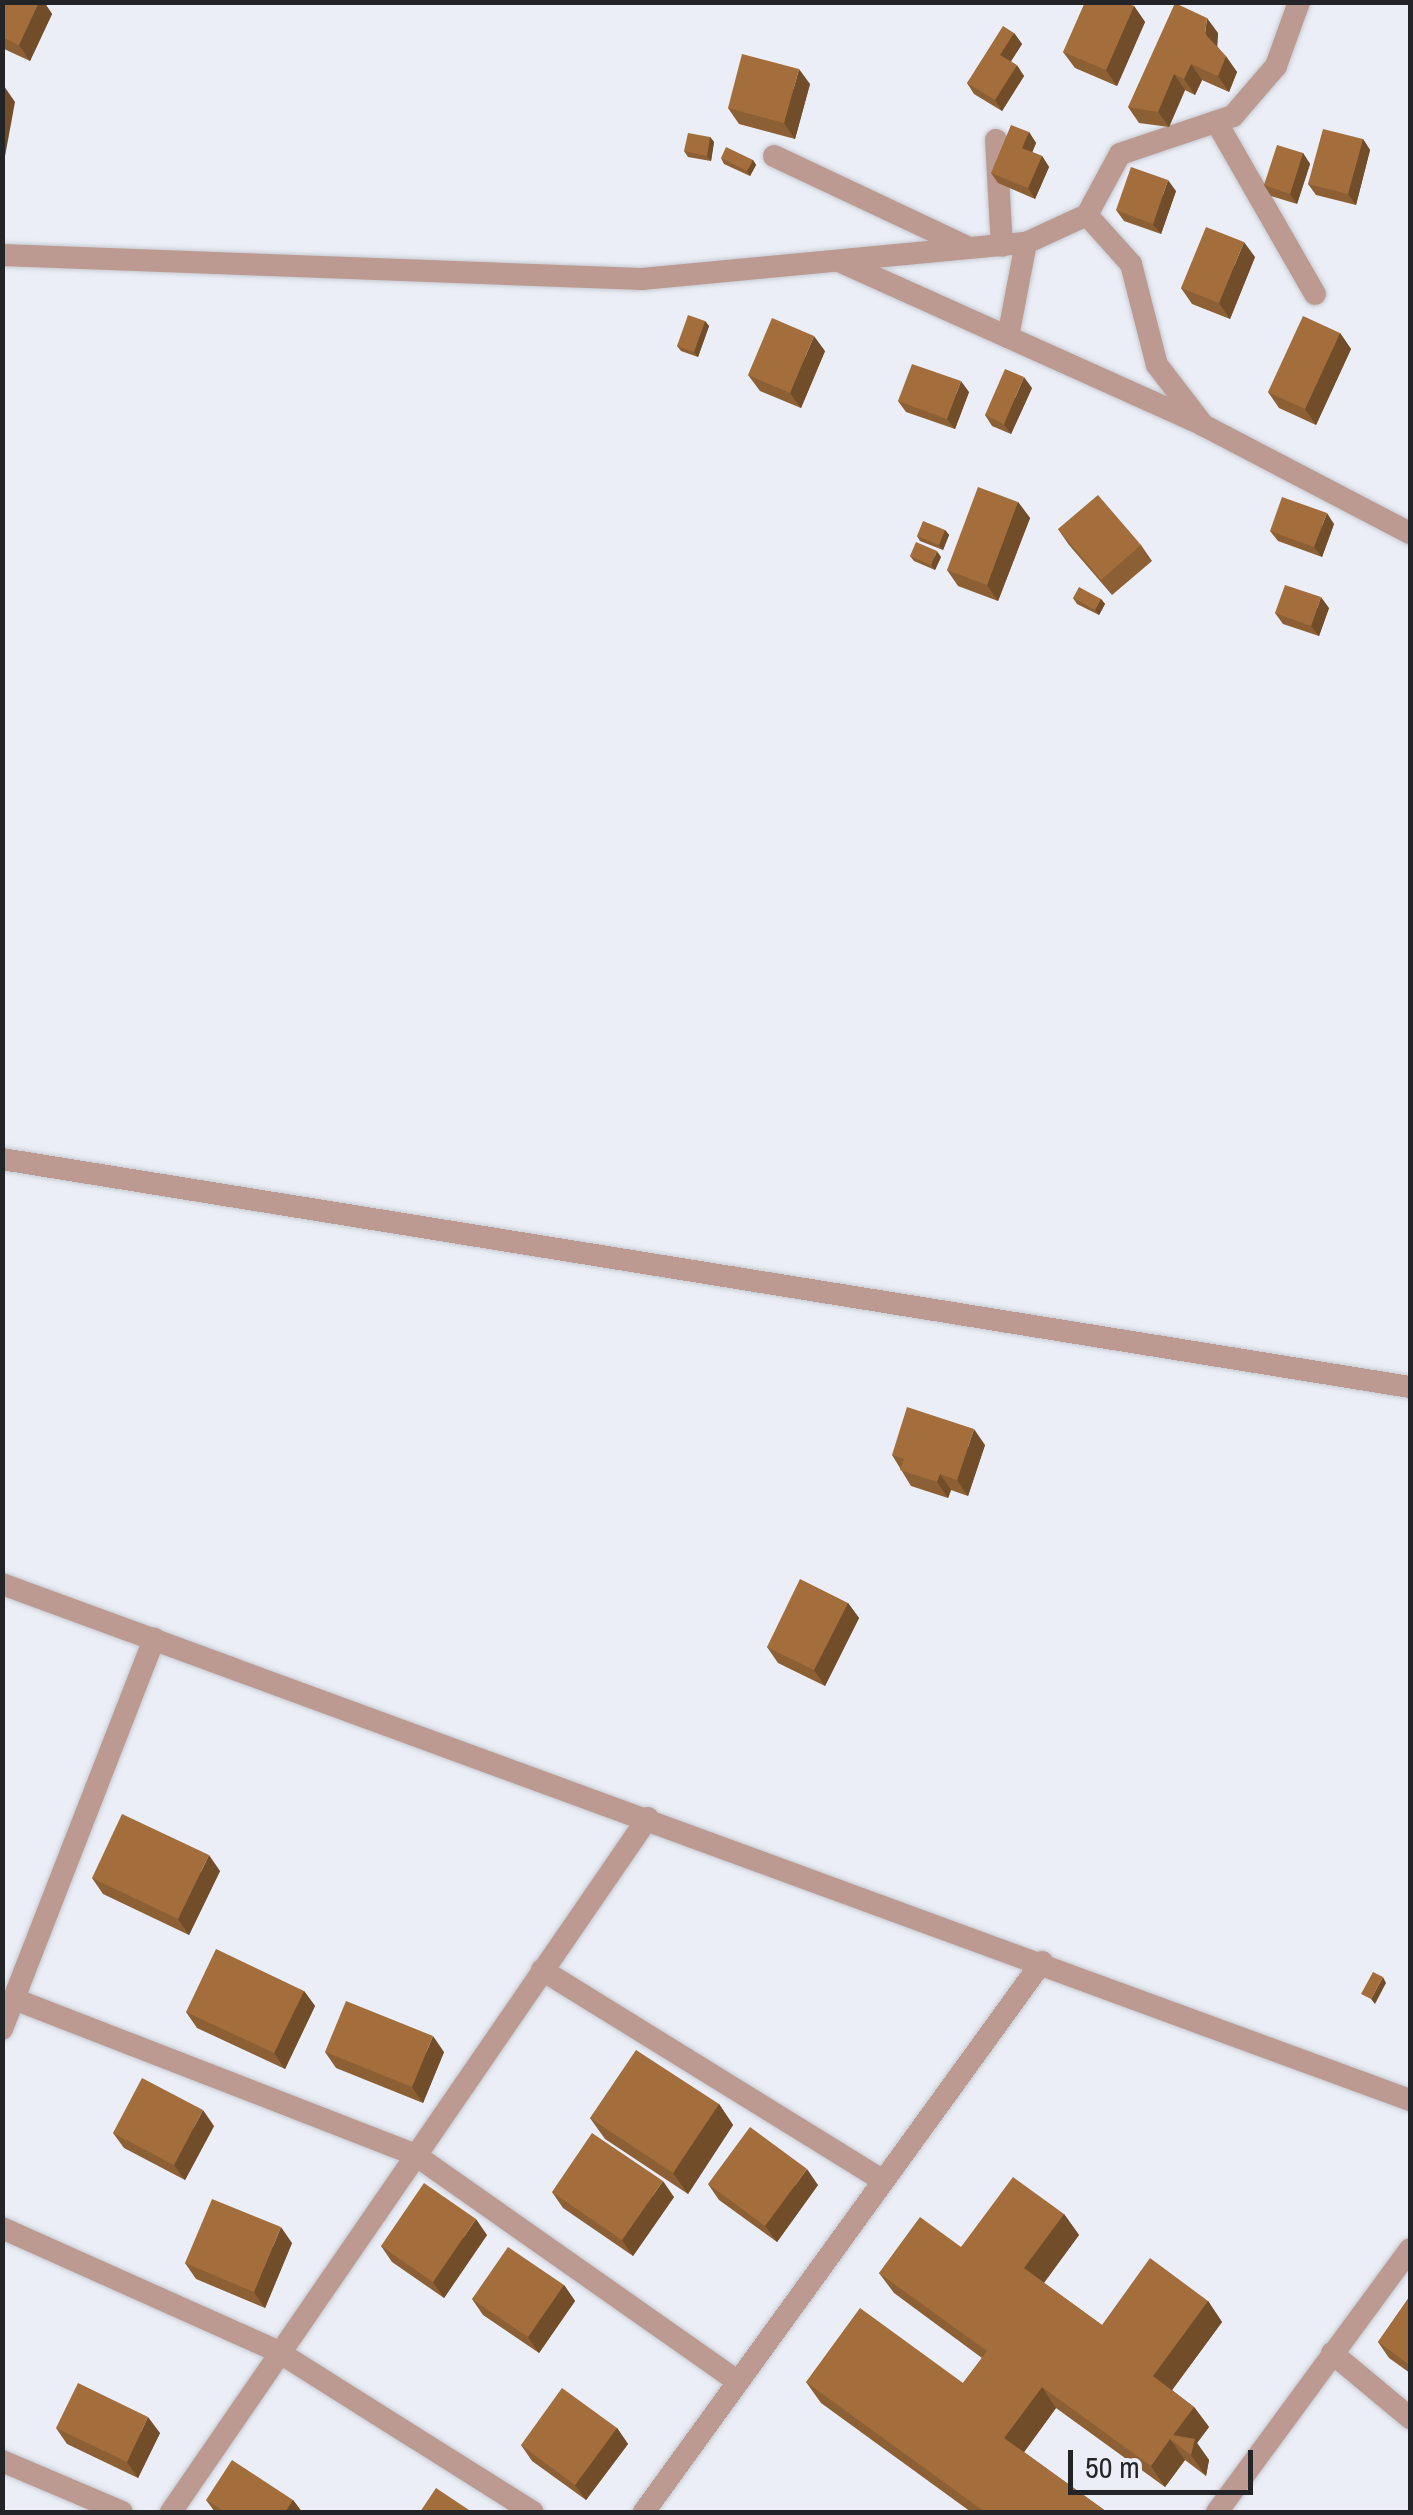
<!DOCTYPE html>
<style>
body{margin:0}
#map{position:relative;width:1413px;height:2515px;overflow:hidden;background:#ebeef6;font-family:"Archivo Narrow",sans-serif}
div>[style]{position:absolute}
[style*='--x']{left:calc(var(--x)*1px);top:calc(var(--y)*1px);width:calc(var(--w)*1px);rotate:calc(var(--a)*1deg)}
.roads{filter:drop-shadow(0 0 2px #c7cad1) drop-shadow(0 0 2px #c7cad1)}
.minor>*{height:22px;margin:-11px;padding:0 11px;transform-origin:11px;border-radius:11px;background:#bc9a92}
.wall>*{inset:0;background:#8c5f34}
.shaded-wall>*{inset:0;background:#724d2a}
.building>*{inset:0;background:#a36e3c}
span{translate:-50% -50%;white-space:nowrap;text-align:center;line-height:1.15;-webkit-text-stroke:8px #ebeef6;paint-order:stroke}
.frame{position:absolute;inset:0;border:5px solid #232427;pointer-events:none}
.scale{position:absolute;left:1068px;top:2450px;width:185px;height:45px;box-sizing:border-box;border:5px solid #232427;border-top:0;padding-left:12px;font-size:30px;line-height:35px;white-space:nowrap;color:#232427;-webkit-text-stroke:8px #ebeef6;paint-order:stroke}
</style>
<div id="map">
<div class="roads">
<div class="minor">
<div style="--x:1217;--y:123;--w:197;--a:60.2"></div>
<div style="--x:996;--y:140;--w:106;--a:86.8"></div>
<div style="--x:774;--y:156;--w:211;--a:25.2"></div>
<div style="--x:1087;--y:215;--w:66;--a:48.1"></div>
<div style="--x:1131;--y:264;--w:104;--a:75.6"></div>
<div style="--x:1157;--y:365;--w:76;--a:52.5"></div>
<div style="--x:1203;--y:425;--w:233;--a:27.6"></div>
<div style="--x:2;--y:255;--w:640;--a:2.15"></div>
<div style="--x:642;--y:279;--w:386;--a:-5.4"></div>
<div style="--x:1026;--y:243;--w:67;--a:-24.7"></div>
<div style="--x:1087;--y:215;--w:69;--a:-61.6"></div>
<div style="--x:1120;--y:154;--w:119;--a:-18.6"></div>
<div style="--x:1233;--y:116;--w:66;--a:-49.3"></div>
<div style="--x:1276;--y:66;--w:68;--a:-70.2"></div>
<div style="--x:841;--y:262;--w:393;--a:24.2"></div>
<div style="--x:1008;--y:337;--w:96;--a:-79.2"></div>
<div style="--x:2;--y:1159;--w:1426;--a:9.2"></div>
<div style="--x:2;--y:1584;--w:1500;--a:20.13"></div>
<div style="--x:542;--y:1970;--w:401;--a:31.7"></div>
<div style="--x:14;--y:1999;--w:429;--a:21.2"></div>
<div style="--x:414;--y:2154;--w:396;--a:35.1"></div>
<div style="--x:2;--y:2029;--w:419;--a:-68.7"></div>
<div style="--x:2;--y:2228;--w:301;--a:24.1"></div>
<div style="--x:277;--y:2351;--w:302;--a:32.2"></div>
<div style="--x:1332;--y:2353;--w:102;--a:39.8"></div>
<div style="--x:2;--y:2461;--w:130;--a:23"></div>
<div style="--x:171;--y:2512;--w:842;--a:-55.5"></div>
<div style="--x:644;--y:2512;--w:679;--a:-54.11"></div>
<div style="--x:1217;--y:2512;--w:326;--a:-53.7"></div>
</div>
</div>
<div class="wall">
<div style="clip-path:polygon(2px 2px,44px 2px,52px 14px,30px 61px,2px 48px)"></div>
<div style="clip-path:polygon(1134px 6px,1145px 22px,1117px 86px,1075px 68px,1063px 52px)"></div>
<div style="clip-path:polygon(1014px 33px,1022px 44px,1011px 61px,1024px 76px,1002px 111px,974px 94px,967px 83px)"></div>
<div style="clip-path:polygon(1218px 33px,1217px 46px,1237px 72px,1229px 92px,1202px 80px,1195px 95px,1185px 90px,1169px 127px,1139px 123px,1128px 107px)"></div>
<div style="clip-path:polygon(810px 84px,795px 139px,739px 124px,728px 108px)"></div>
<div style="clip-path:polygon(1029px 132px,1036px 143px,1032px 152px,1042px 156px,1049px 167px,1035px 199px,998px 183px,991px 173px)"></div>
<div style="clip-path:polygon(710px 137px,714px 142px,711px 161px,688px 157px,684px 151px)"></div>
<div style="clip-path:polygon(1363px 139px,1370px 150px,1356px 205px,1316px 195px,1308px 184px)"></div>
<div style="clip-path:polygon(1303px 153px,1310px 164px,1297px 204px,1271px 196px,1264px 185px)"></div>
<div style="clip-path:polygon(721px 158px,753px 160px,756px 165px,750px 176px,724px 164px)"></div>
<div style="clip-path:polygon(1176px 191px,1161px 234px,1124px 221px,1116px 210px)"></div>
<div style="clip-path:polygon(1255px 257px,1230px 319px,1192px 304px,1181px 288px)"></div>
<div style="clip-path:polygon(705px 321px,709px 326px,698px 357px,681px 351px,677px 346px)"></div>
<div style="clip-path:polygon(1340px 333px,1351px 349px,1316px 425px,1279px 408px,1268px 392px)"></div>
<div style="clip-path:polygon(825px 351px,801px 408px,760px 391px,748px 375px)"></div>
<div style="clip-path:polygon(1032px 388px,1011px 434px,992px 426px,985px 415px)"></div>
<div style="clip-path:polygon(969px 392px,955px 429px,906px 412px,898px 401px)"></div>
<div style="clip-path:polygon(1018px 502px,1030px 518px,998px 601px,958px 586px,947px 570px)"></div>
<div style="clip-path:polygon(1334px 524px,1322px 557px,1278px 541px,1270px 531px)"></div>
<div style="clip-path:polygon(1058px 529px,1141px 545px,1152px 561px,1112px 595px,1069px 545px)"></div>
<div style="clip-path:polygon(945px 530px,949px 535px,943px 550px,920px 541px,917px 536px)"></div>
<div style="clip-path:polygon(910px 556px,941px 557px,935px 570px,914px 561px)"></div>
<div style="clip-path:polygon(1073px 598px,1101px 599px,1105px 604px,1099px 615px,1077px 604px)"></div>
<div style="clip-path:polygon(1329px 608px,1319px 636px,1283px 624px,1275px 613px)"></div>
<div style="clip-path:polygon(985px 1445px,968px 1496px,951px 1490px,948px 1498px,911px 1486px,892px 1455px)"></div>
<div style="clip-path:polygon(848px 1603px,859px 1618px,825px 1686px,778px 1663px,767px 1647px)"></div>
<div style="clip-path:polygon(220px 1871px,189px 1935px,103px 1894px,92px 1878px)"></div>
<div style="clip-path:polygon(304px 1991px,315px 2006px,285px 2069px,197px 2028px,186px 2012px)"></div>
<div style="clip-path:polygon(325px 2052px,444px 2052px,423px 2103px,336px 2068px)"></div>
<div style="clip-path:polygon(719px 2104px,733px 2125px,688px 2194px,605px 2139px,590px 2118px)"></div>
<div style="clip-path:polygon(214px 2126px,185px 2180px,124px 2148px,113px 2133px)"></div>
<div style="clip-path:polygon(708px 2184px,818px 2185px,777px 2242px,719px 2200px)"></div>
<div style="clip-path:polygon(552px 2192px,674px 2197px,633px 2256px,563px 2208px)"></div>
<div style="clip-path:polygon(1064px 2214px,1079px 2235px,1044px 2283px,1102px 2325px,1208px 2301px,1222px 2322px,1172px 2390px,1194px 2407px,1209px 2427px,1197px 2443px,1209px 2460px,1206px 2476px,1185px 2460px,1165px 2487px,1056px 2408px,1024px 2452px,1107px 2512px,971px 2512px,821px 2403px,806px 2382px,963px 2383px,982px 2358px,894px 2293px,879px 2273px)"></div>
<div style="clip-path:polygon(487px 2235px,444px 2298px,392px 2262px,381px 2246px)"></div>
<div style="clip-path:polygon(292px 2243px,265px 2308px,196px 2279px,185px 2263px)"></div>
<div style="clip-path:polygon(564px 2285px,575px 2301px,539px 2353px,483px 2315px,472px 2299px)"></div>
<div style="clip-path:polygon(1410px 2296px,1410px 2373px,1389px 2358px,1378px 2342px)"></div>
<div style="clip-path:polygon(56px 2428px,160px 2433px,138px 2478px,67px 2444px)"></div>
<div style="clip-path:polygon(617px 2428px,628px 2444px,586px 2500px,532px 2461px,521px 2445px)"></div>
<div style="clip-path:polygon(206px 2500px,293px 2500px,302px 2512px,215px 2512px)"></div>
</div>
<div class="shaded-wall">
<div style="clip-path:polygon(39px 2px,44px 2px,52px 14px,30px 61px,19px 45px)"></div>
<div style="clip-path:polygon(1134px 6px,1145px 22px,1117px 86px,1106px 70px)"></div>
<div style="clip-path:polygon(1207px 18px,1218px 33px,1217px 50px,1205px 34px)"></div>
<div style="clip-path:polygon(1014px 33px,1022px 44px,1008px 66px,1000px 55px)"></div>
<div style="clip-path:polygon(1226px 56px,1237px 72px,1229px 92px,1218px 76px)"></div>
<div style="clip-path:polygon(1191px 64px,1202px 80px,1195px 95px,1184px 79px)"></div>
<div style="clip-path:polygon(1017px 65px,1024px 76px,1002px 111px,995px 100px)"></div>
<div style="clip-path:polygon(799px 69px,810px 84px,795px 139px,784px 123px)"></div>
<div style="clip-path:polygon(1174px 74px,1185px 90px,1169px 127px,1158px 112px)"></div>
<div style="clip-path:polygon(4px 86px,15px 102px,3px 167px,2px 94px)"></div>
<div style="clip-path:polygon(1029px 132px,1036px 143px,1030px 158px,1022px 148px)"></div>
<div style="clip-path:polygon(710px 137px,714px 142px,711px 161px,707px 156px)"></div>
<div style="clip-path:polygon(1363px 139px,1370px 150px,1356px 205px,1348px 194px)"></div>
<div style="clip-path:polygon(1303px 153px,1310px 164px,1297px 204px,1290px 194px)"></div>
<div style="clip-path:polygon(1042px 156px,1049px 167px,1035px 199px,1028px 188px)"></div>
<div style="clip-path:polygon(753px 160px,756px 165px,750px 176px,747px 171px)"></div>
<div style="clip-path:polygon(1168px 180px,1176px 191px,1161px 234px,1153px 224px)"></div>
<div style="clip-path:polygon(1244px 242px,1255px 257px,1230px 319px,1219px 303px)"></div>
<div style="clip-path:polygon(705px 321px,709px 326px,698px 357px,694px 352px)"></div>
<div style="clip-path:polygon(1340px 333px,1351px 349px,1316px 425px,1305px 409px)"></div>
<div style="clip-path:polygon(814px 336px,825px 351px,801px 408px,790px 393px)"></div>
<div style="clip-path:polygon(1024px 377px,1032px 388px,1011px 434px,1004px 424px)"></div>
<div style="clip-path:polygon(961px 381px,969px 392px,955px 429px,947px 419px)"></div>
<div style="clip-path:polygon(1018px 502px,1030px 518px,998px 601px,987px 585px)"></div>
<div style="clip-path:polygon(1327px 513px,1334px 524px,1322px 557px,1314px 547px)"></div>
<div style="clip-path:polygon(945px 530px,949px 535px,943px 550px,939px 545px)"></div>
<div style="clip-path:polygon(937px 551px,941px 557px,935px 570px,931px 565px)"></div>
<div style="clip-path:polygon(1321px 597px,1329px 608px,1319px 636px,1311px 626px)"></div>
<div style="clip-path:polygon(1101px 599px,1105px 604px,1099px 615px,1095px 610px)"></div>
<div style="clip-path:polygon(974px 1429px,985px 1445px,968px 1496px,957px 1480px)"></div>
<div style="clip-path:polygon(940px 1474px,951px 1490px,948px 1498px,937px 1482px)"></div>
<div style="clip-path:polygon(848px 1603px,859px 1618px,825px 1686px,814px 1670px)"></div>
<div style="clip-path:polygon(209px 1855px,220px 1871px,189px 1935px,178px 1919px)"></div>
<div style="clip-path:polygon(1383px 1977px,1386px 1983px,1375px 2004px,1371px 1999px)"></div>
<div style="clip-path:polygon(304px 1991px,315px 2006px,285px 2069px,274px 2053px)"></div>
<div style="clip-path:polygon(433px 2036px,444px 2052px,423px 2103px,412px 2087px)"></div>
<div style="clip-path:polygon(719px 2104px,733px 2125px,688px 2194px,673px 2173px)"></div>
<div style="clip-path:polygon(203px 2110px,214px 2126px,185px 2180px,174px 2165px)"></div>
<div style="clip-path:polygon(807px 2169px,818px 2185px,777px 2242px,765px 2226px)"></div>
<div style="clip-path:polygon(663px 2181px,674px 2197px,633px 2256px,622px 2240px)"></div>
<div style="clip-path:polygon(1064px 2214px,1079px 2235px,1039px 2289px,1024px 2268px)"></div>
<div style="clip-path:polygon(476px 2219px,487px 2235px,444px 2298px,433px 2282px)"></div>
<div style="clip-path:polygon(281px 2227px,292px 2243px,265px 2308px,254px 2292px)"></div>
<div style="clip-path:polygon(564px 2285px,575px 2301px,539px 2353px,528px 2337px)"></div>
<div style="clip-path:polygon(1208px 2301px,1222px 2322px,1167px 2397px,1153px 2376px)"></div>
<div style="clip-path:polygon(1042px 2387px,1056px 2408px,1019px 2459px,1004px 2438px)"></div>
<div style="clip-path:polygon(1194px 2407px,1209px 2427px,1197px 2443px,1209px 2460px,1206px 2476px,1191px 2455px,1173px 2435px)"></div>
<div style="clip-path:polygon(148px 2417px,160px 2433px,138px 2478px,127px 2462px)"></div>
<div style="clip-path:polygon(617px 2428px,628px 2444px,586px 2500px,575px 2485px)"></div>
<div style="clip-path:polygon(1170px 2439px,1185px 2460px,1165px 2487px,1151px 2466px)"></div>
<div style="clip-path:polygon(293px 2500px,302px 2512px,285px 2512px)"></div>
</div>
<div class="building">
<div style="clip-path:polygon(2px 2px,39px 2px,19px 45px,2px 37px)"></div>
<div style="clip-path:polygon(1085px 2px,1126px 2px,1134px 6px,1106px 70px,1063px 52px)"></div>
<div style="clip-path:polygon(1175px 3px,1207px 18px,1205px 34px,1226px 56px,1218px 76px,1191px 64px,1184px 79px,1174px 74px,1158px 112px,1128px 107px)"></div>
<div style="clip-path:polygon(1003px 26px,1014px 33px,1000px 55px,1017px 65px,995px 100px,967px 83px)"></div>
<div style="clip-path:polygon(742px 54px,799px 69px,784px 123px,728px 108px)"></div>
<div style="clip-path:polygon(1011px 125px,1029px 132px,1022px 148px,1042px 156px,1028px 188px,991px 173px)"></div>
<div style="clip-path:polygon(1323px 129px,1363px 139px,1348px 194px,1308px 184px)"></div>
<div style="clip-path:polygon(688px 133px,710px 137px,707px 156px,684px 151px)"></div>
<div style="clip-path:polygon(1277px 145px,1303px 153px,1290px 194px,1264px 185px)"></div>
<div style="clip-path:polygon(726px 147px,753px 160px,747px 171px,721px 158px)"></div>
<div style="clip-path:polygon(1131px 167px,1168px 180px,1153px 224px,1116px 210px)"></div>
<div style="clip-path:polygon(1206px 227px,1244px 242px,1219px 303px,1181px 288px)"></div>
<div style="clip-path:polygon(688px 315px,705px 321px,694px 352px,677px 346px)"></div>
<div style="clip-path:polygon(1303px 316px,1340px 333px,1305px 409px,1268px 392px)"></div>
<div style="clip-path:polygon(772px 318px,814px 336px,790px 393px,748px 375px)"></div>
<div style="clip-path:polygon(912px 364px,961px 381px,947px 419px,898px 401px)"></div>
<div style="clip-path:polygon(1005px 369px,1024px 377px,1004px 424px,985px 415px)"></div>
<div style="clip-path:polygon(978px 487px,1018px 502px,987px 585px,947px 570px)"></div>
<div style="clip-path:polygon(1098px 495px,1141px 545px,1101px 580px,1058px 529px)"></div>
<div style="clip-path:polygon(1282px 497px,1327px 513px,1314px 547px,1270px 531px)"></div>
<div style="clip-path:polygon(923px 521px,945px 530px,939px 545px,917px 536px)"></div>
<div style="clip-path:polygon(916px 542px,937px 551px,931px 565px,910px 556px)"></div>
<div style="clip-path:polygon(1285px 585px,1321px 597px,1311px 626px,1275px 613px)"></div>
<div style="clip-path:polygon(1079px 587px,1101px 599px,1095px 610px,1073px 598px)"></div>
<div style="clip-path:polygon(907px 1407px,974px 1429px,957px 1480px,940px 1474px,937px 1482px,900px 1470px,904px 1459px,892px 1455px)"></div>
<div style="clip-path:polygon(800px 1579px,848px 1603px,814px 1670px,767px 1647px)"></div>
<div style="clip-path:polygon(122px 1814px,209px 1855px,178px 1919px,92px 1878px)"></div>
<div style="clip-path:polygon(216px 1949px,304px 1991px,274px 2053px,186px 2012px)"></div>
<div style="clip-path:polygon(1373px 1972px,1383px 1977px,1371px 1999px,1361px 1994px)"></div>
<div style="clip-path:polygon(346px 2001px,433px 2036px,412px 2087px,325px 2052px)"></div>
<div style="clip-path:polygon(636px 2050px,719px 2104px,673px 2173px,590px 2118px)"></div>
<div style="clip-path:polygon(142px 2078px,203px 2110px,174px 2165px,113px 2133px)"></div>
<div style="clip-path:polygon(750px 2127px,807px 2169px,765px 2226px,708px 2184px)"></div>
<div style="clip-path:polygon(592px 2133px,663px 2181px,622px 2240px,552px 2192px)"></div>
<div style="clip-path:polygon(1013px 2177px,1064px 2214px,1024px 2268px,1102px 2325px,1150px 2258px,1208px 2301px,1153px 2376px,1194px 2407px,1173px 2435px,1195px 2439px,1191px 2455px,1170px 2439px,1151px 2466px,1042px 2387px,1004px 2438px,1107px 2512px,985px 2512px,806px 2382px,860px 2308px,963px 2383px,987px 2351px,879px 2273px,920px 2217px,961px 2247px)"></div>
<div style="clip-path:polygon(424px 2183px,476px 2219px,433px 2282px,381px 2246px)"></div>
<div style="clip-path:polygon(212px 2199px,281px 2227px,254px 2292px,185px 2263px)"></div>
<div style="clip-path:polygon(508px 2247px,564px 2285px,528px 2337px,472px 2299px)"></div>
<div style="clip-path:polygon(1410px 2296px,1410px 2365px,1378px 2342px)"></div>
<div style="clip-path:polygon(78px 2383px,148px 2417px,127px 2462px,56px 2428px)"></div>
<div style="clip-path:polygon(562px 2388px,617px 2428px,575px 2485px,521px 2445px)"></div>
<div style="clip-path:polygon(232px 2460px,293px 2500px,285px 2512px,225px 2512px,206px 2500px)"></div>
<div style="clip-path:polygon(436px 2488px,472px 2512px,420px 2512px)"></div>
</div>
<div class="frame"></div>
<div class="scale">50 m</div>
</div>
